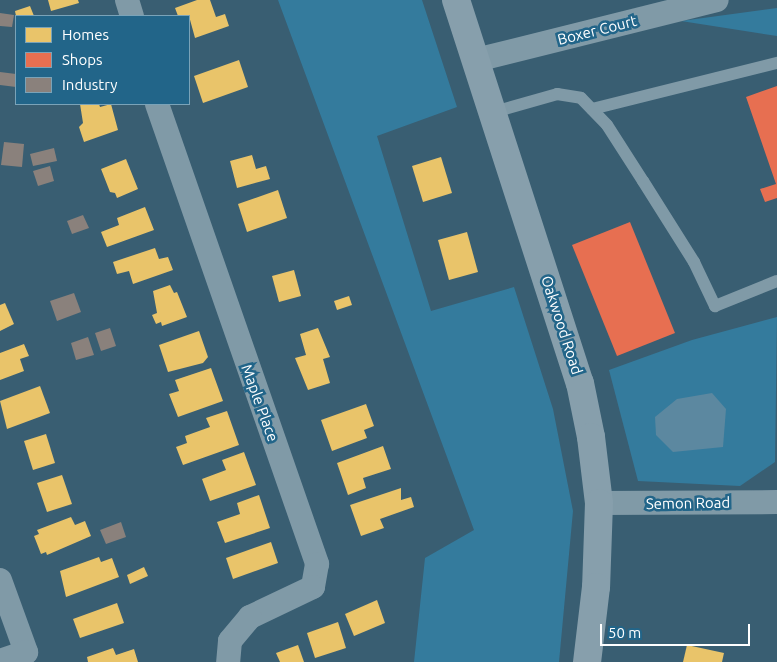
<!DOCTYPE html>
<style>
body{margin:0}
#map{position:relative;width:777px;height:662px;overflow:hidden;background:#395e72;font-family:Ubuntu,sans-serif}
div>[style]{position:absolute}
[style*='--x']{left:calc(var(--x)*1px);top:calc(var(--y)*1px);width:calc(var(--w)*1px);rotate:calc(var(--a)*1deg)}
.green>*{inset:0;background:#347b9d}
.water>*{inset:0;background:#5c88a0}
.homes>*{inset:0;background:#e9c46a}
.shops>*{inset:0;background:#e76f51}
.industry>*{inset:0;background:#8a817c}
.lane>*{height:12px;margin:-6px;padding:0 6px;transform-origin:6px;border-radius:6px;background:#809aa7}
.street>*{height:24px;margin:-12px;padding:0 12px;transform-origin:12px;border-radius:12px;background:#809aa7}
.secondary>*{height:28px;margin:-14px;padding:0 14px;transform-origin:14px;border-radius:14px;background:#879fac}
span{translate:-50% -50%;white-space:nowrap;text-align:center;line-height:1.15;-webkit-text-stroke:5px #226589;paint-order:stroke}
.street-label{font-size:15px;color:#fff}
.legend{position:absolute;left:15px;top:15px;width:175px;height:90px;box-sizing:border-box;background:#226589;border:1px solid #7aa3b8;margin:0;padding:6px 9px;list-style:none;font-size:15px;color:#fff}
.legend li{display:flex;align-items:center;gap:10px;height:25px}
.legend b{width:25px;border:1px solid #7aa3b8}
.scale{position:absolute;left:600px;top:624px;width:150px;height:22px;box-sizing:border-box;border:2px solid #fff;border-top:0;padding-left:6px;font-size:15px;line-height:18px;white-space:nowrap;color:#fff;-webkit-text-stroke:4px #226589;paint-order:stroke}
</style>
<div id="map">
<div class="green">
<div style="clip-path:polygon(278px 0,422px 0,457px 107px,377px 136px,431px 311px,514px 287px,553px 409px,573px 511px,559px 662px,414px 662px,425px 558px,474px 530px)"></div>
<div style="clip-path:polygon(777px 8px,777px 36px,681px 21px)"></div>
<div style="clip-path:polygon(777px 317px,775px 462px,740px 486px,638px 481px,609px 370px,692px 340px)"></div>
</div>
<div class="water">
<div style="clip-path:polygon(712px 393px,726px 409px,723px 447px,673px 452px,656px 435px,655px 417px,677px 399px)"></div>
</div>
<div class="homes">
<div style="clip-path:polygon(48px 0,78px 0,79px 3px,51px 11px)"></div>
<div style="clip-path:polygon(197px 0,210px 0,216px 17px,225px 14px,229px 26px,195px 38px,189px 16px,178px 16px,175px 8px)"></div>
<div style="clip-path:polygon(30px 6px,34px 16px,16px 16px,15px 11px)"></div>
<div style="clip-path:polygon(239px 60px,248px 87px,203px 103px,194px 76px)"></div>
<div style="clip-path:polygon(80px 104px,99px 104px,100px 107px,111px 104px,118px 130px,84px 142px,79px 127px,83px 123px)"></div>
<div style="clip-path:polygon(252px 155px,256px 169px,266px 166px,270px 179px,237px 188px,230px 161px)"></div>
<div style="clip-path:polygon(441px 157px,452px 193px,423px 202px,412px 166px)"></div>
<div style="clip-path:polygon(126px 159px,138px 189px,117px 198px,115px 193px,110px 192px,101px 169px)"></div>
<div style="clip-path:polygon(278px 190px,287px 218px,247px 232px,238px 204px)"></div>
<div style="clip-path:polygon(145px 207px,154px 230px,107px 247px,101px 232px,119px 225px,117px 218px)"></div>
<div style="clip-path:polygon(467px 232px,478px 272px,449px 280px,438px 240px)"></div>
<div style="clip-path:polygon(155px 248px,159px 259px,168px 257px,173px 270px,133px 284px,129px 271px,117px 274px,113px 262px)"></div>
<div style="clip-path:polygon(294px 270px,301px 296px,279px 302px,272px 276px)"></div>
<div style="clip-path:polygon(170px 285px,174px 293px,177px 292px,187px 317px,162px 326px,161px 322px,156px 324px,152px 315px,157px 313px,153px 291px)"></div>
<div style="clip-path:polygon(349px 296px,352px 305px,337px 310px,334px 301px)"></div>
<div style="clip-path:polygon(5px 303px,14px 324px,0 331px,0 305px)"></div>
<div style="clip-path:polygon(318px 328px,330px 357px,323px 359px,330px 383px,308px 390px,295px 358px,306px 355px,300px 334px)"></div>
<div style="clip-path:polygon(199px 331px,208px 357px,203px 363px,168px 372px,159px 345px)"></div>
<div style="clip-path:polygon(24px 344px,29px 356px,20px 359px,24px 371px,0 380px,0 353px)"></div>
<div style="clip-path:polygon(211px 368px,223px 401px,178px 417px,169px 394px,179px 391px,175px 380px)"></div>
<div style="clip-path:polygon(40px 386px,50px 413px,7px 429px,0 401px)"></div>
<div style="clip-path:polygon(366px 404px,374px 426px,364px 430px,367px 438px,332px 451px,321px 420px)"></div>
<div style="clip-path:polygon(227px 411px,239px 445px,183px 465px,176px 447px,187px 443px,185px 436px,210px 427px,206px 418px)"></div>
<div style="clip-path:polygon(46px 434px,55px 463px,33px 470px,24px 441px)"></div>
<div style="clip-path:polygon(383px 446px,391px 469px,363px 478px,366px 488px,348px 495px,337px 463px)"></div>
<div style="clip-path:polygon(244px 452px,256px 485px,210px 501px,202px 479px,226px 470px,222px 460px)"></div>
<div style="clip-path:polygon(62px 475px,72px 504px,47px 512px,37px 483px)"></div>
<div style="clip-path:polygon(401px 488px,401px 500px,411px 497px,414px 507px,380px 519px,384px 528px,361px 536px,350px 505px)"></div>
<div style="clip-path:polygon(259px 495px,270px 528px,225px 543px,217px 522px,240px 514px,237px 503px)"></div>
<div style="clip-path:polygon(71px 517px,75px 525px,85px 521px,91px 536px,47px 555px,46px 552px,41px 554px,34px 536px,39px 534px,37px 530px)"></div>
<div style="clip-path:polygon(271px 542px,278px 563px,233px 579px,226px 558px)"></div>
<div style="clip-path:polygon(99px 557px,101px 562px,112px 558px,119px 577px,66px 597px,60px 571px)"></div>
<div style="clip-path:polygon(144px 567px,148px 576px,130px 584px,127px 575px)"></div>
<div style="clip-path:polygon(377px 600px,385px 623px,354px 636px,345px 614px)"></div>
<div style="clip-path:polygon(117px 603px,124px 623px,80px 638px,73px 619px)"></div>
<div style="clip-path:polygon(338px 622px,346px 648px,315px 658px,307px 633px)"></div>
<div style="clip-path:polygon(298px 645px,304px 662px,280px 662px,276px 653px)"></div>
<div style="clip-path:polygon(687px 645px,724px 653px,722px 662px,683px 662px)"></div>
<div style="clip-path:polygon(113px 648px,116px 655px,134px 649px,138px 662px,88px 662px,87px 657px)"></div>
</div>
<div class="shops">
<div style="clip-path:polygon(777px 86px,777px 198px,765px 202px,760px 189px,776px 184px,746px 97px)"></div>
<div style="clip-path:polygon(630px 222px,675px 333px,617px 356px,572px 245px)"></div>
</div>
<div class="industry">
<div style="clip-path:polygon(0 13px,14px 15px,12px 27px,0 26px)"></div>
<div style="clip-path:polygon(0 72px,16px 74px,16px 87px,0 85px)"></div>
<div style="clip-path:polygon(4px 142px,24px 144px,22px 167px,1px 165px)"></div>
<div style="clip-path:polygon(54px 148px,57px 161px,33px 166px,30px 154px)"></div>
<div style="clip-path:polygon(50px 166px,54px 181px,38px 186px,33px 171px)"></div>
<div style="clip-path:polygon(83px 215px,89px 228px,72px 234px,67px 221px)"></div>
<div style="clip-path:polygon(74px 293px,81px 312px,57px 321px,50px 301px)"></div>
<div style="clip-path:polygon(110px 328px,116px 346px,101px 351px,95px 333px)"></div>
<div style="clip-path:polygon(88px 337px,94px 355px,76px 360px,71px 343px)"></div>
<div style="clip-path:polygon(121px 522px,126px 537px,106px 544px,100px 530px)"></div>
</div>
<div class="lane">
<div style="--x:592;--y:109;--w:191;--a:-14"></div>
<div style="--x:494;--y:112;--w:66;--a:-15.9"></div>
<div style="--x:557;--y:94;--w:24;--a:9"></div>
<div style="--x:581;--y:98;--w:37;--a:46"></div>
<div style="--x:607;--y:125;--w:67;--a:57.3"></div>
<div style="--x:643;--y:181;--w:96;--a:57.8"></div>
<div style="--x:694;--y:262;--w:49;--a:64.5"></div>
<div style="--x:715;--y:306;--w:67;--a:-22"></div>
</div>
<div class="street">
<div style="--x:127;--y:0;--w:17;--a:73"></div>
<div style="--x:476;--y:60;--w:248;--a:-14"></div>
<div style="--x:157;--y:104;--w:487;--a:70.8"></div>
<div style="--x:317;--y:564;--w:23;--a:100"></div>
<div style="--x:313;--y:587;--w:70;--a:154.5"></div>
<div style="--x:250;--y:617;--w:31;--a:130"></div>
<div style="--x:230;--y:641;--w:21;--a:95"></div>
<div style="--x:599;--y:503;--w:178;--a:-0.3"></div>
<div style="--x:0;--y:580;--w:77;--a:70.1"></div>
<div style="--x:26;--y:652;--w:28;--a:161"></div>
</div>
<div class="secondary">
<div style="--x:456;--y:0;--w:403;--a:72.1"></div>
<div style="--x:580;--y:383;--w:55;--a:78.5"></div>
<div style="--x:591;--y:437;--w:66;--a:83.1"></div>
<div style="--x:599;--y:503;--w:84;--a:92"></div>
<div style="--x:596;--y:587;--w:76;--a:96.8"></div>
</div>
<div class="street-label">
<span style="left:597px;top:30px;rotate:-14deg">Boxer Court</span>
<span style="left:562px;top:325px;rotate:72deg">Oakwood Road</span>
<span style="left:260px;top:403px;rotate:70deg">Maple Place</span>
<span style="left:688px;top:503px;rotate:-1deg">Semon Road</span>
</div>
<ul class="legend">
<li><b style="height:14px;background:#e9c46a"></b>Homes</li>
<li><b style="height:14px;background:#e76f51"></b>Shops</li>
<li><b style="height:14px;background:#8a817c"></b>Industry</li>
</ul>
<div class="scale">50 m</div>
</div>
